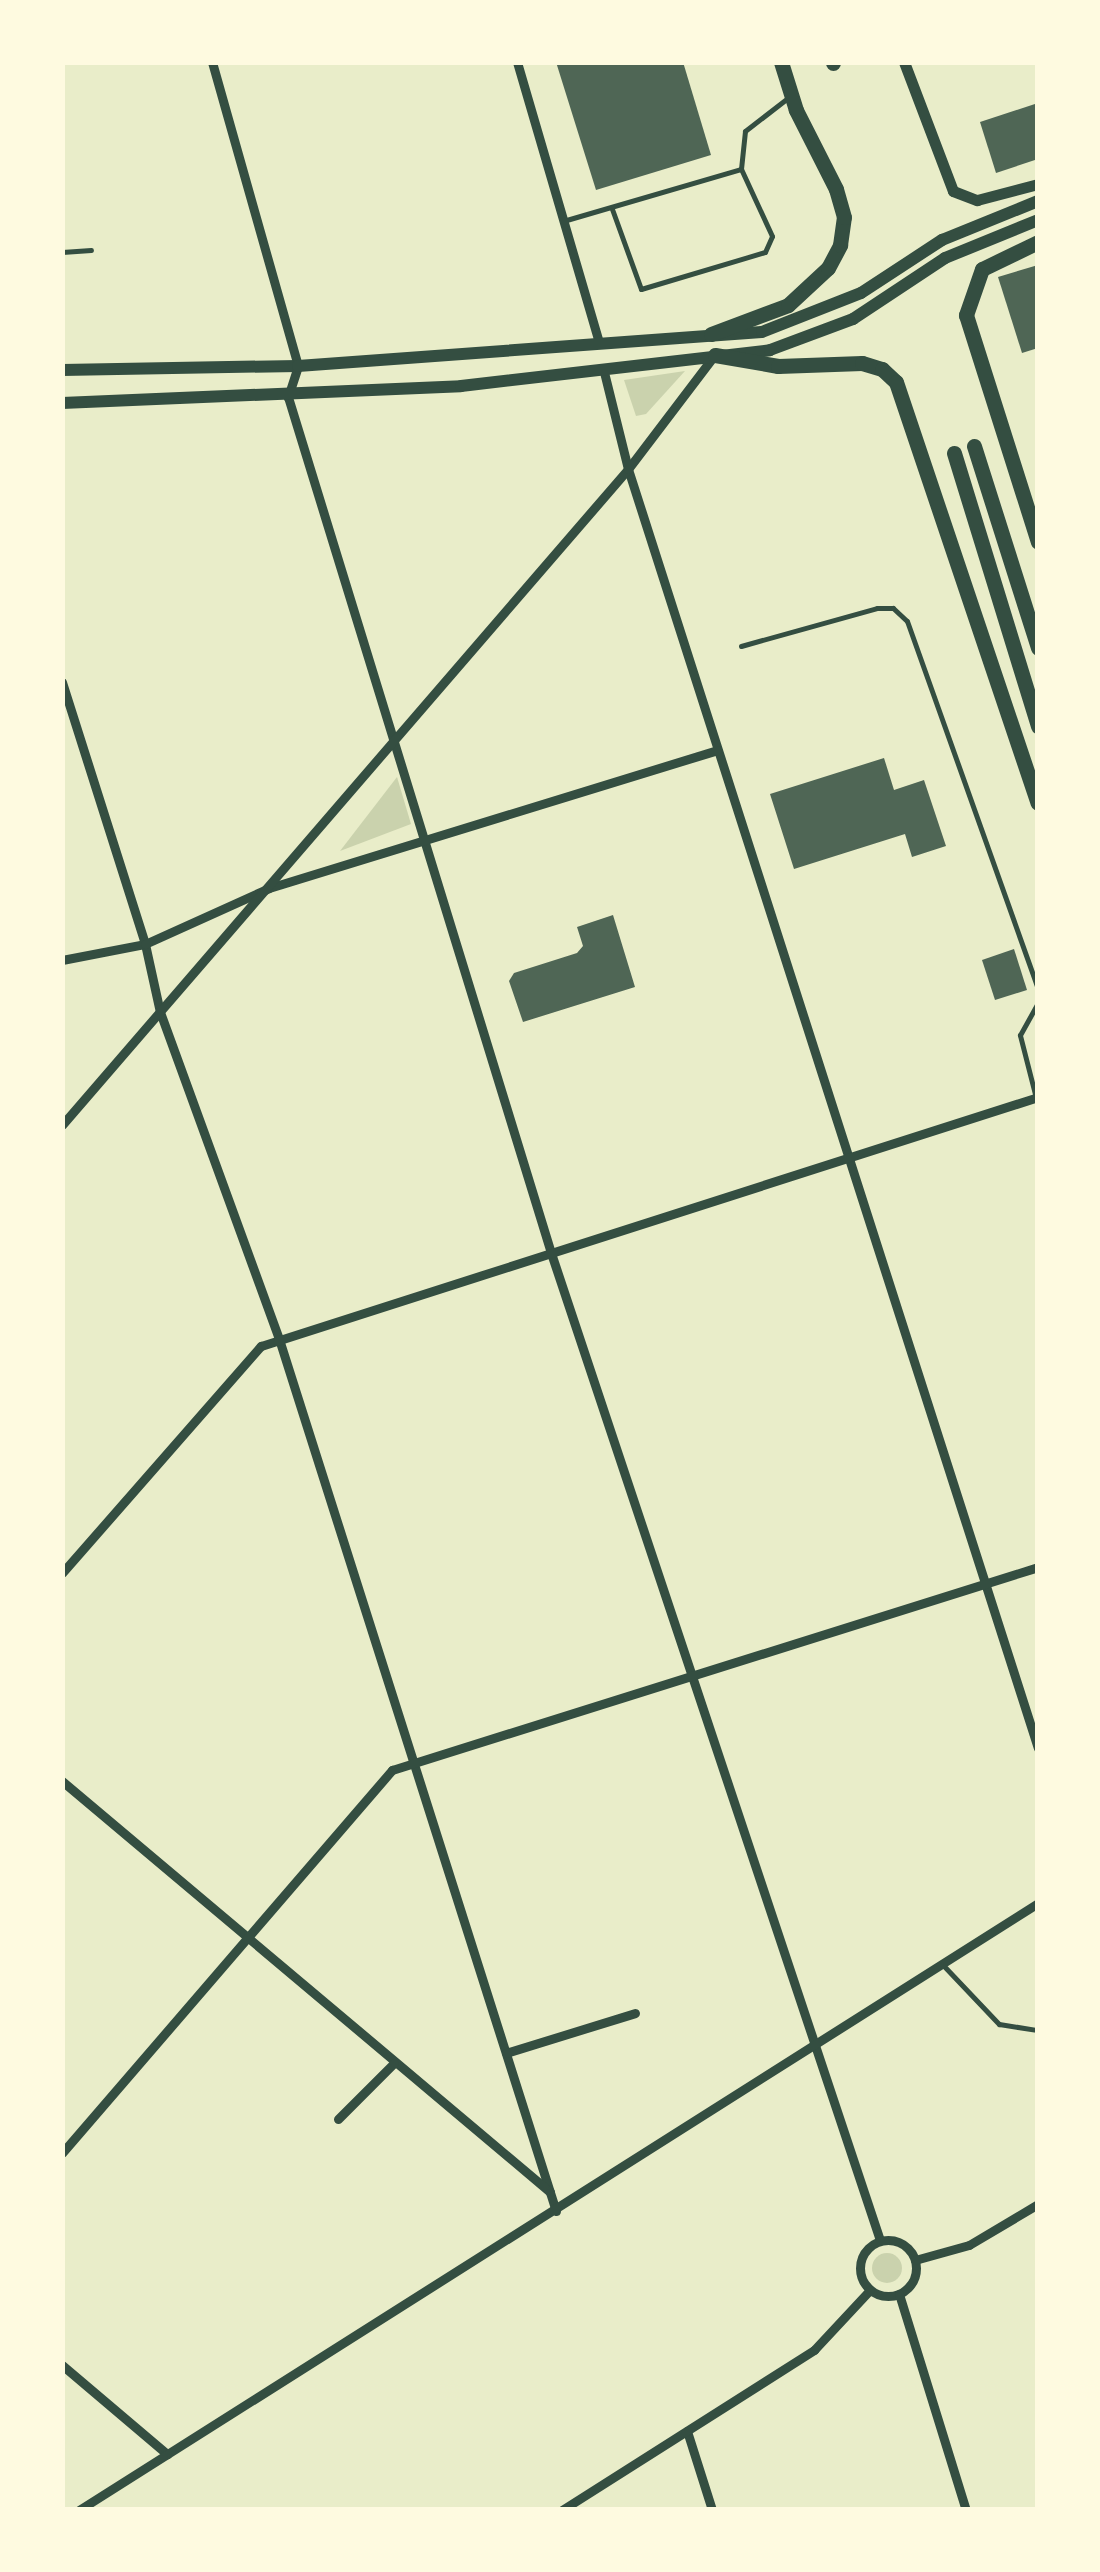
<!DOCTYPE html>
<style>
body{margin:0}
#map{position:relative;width:1100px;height:2572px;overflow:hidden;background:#e9edc9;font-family:"Titillium Web",sans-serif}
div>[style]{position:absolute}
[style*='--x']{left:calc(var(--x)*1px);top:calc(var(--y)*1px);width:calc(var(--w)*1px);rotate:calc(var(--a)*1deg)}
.green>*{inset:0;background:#cad2ad}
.round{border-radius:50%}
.building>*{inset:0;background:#4f6655}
.service>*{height:5px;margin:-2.5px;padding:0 2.5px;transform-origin:2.5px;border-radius:2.5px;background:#344e41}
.minor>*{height:9px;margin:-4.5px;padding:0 4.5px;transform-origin:4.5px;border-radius:4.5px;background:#344e41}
.minor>.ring{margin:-4.5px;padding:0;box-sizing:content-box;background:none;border:9px solid #344e41;border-radius:50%}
.tertiary>*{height:11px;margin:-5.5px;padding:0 5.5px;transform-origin:5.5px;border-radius:5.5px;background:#344e41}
.secondary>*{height:12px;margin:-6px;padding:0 6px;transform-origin:6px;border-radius:6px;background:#344e41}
.trunk>*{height:15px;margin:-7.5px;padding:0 7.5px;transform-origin:7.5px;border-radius:7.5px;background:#344e41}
span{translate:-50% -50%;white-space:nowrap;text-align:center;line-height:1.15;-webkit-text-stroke:8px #fefae0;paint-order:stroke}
.frame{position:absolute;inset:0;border:65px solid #fefae0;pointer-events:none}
</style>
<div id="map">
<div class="green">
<div style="clip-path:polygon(685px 371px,646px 414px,636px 416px,624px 380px)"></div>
<div style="clip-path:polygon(397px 777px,411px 824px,340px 851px)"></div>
<div class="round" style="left:872px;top:2253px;width:30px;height:30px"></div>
</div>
<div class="building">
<div style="clip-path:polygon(556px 62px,683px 62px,711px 155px,596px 190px)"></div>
<div style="clip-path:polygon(1038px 103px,1038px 159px,996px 173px,980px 122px)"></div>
<div style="clip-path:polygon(1038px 265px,1038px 348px,1022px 353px,998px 277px)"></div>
<div style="clip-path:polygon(884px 758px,894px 790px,924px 780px,946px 846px,912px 857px,905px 834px,794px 869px,770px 794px)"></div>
<div style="clip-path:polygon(613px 915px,635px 987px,523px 1022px,509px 981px,514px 973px,577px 953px,583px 946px,577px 927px)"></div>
<div style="clip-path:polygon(1014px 949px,1027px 990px,995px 1000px,982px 960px)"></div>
</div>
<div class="service">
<div style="--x:612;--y:209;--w:85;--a:70.1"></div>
<div style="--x:641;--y:289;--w:129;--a:-16.6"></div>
<div style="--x:765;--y:252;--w:17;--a:-66"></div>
<div style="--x:772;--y:236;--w:74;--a:-114.8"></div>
<div style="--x:741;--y:169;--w:38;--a:-84"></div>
<div style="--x:745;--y:131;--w:56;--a:-37.7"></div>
<div style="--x:563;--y:221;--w:185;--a:-16.3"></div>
<div style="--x:62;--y:252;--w:29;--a:-4"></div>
<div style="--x:741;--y:646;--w:141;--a:-15.6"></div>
<div style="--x:877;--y:608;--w:16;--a:0"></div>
<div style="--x:893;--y:608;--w:19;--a:43"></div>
<div style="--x:907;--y:621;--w:391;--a:70.4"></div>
<div style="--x:1036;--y:1098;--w:65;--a:-104.3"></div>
<div style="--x:1020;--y:1035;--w:37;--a:-61"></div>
<div style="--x:942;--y:1964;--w:83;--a:46.5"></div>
<div style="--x:999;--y:2024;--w:39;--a:9"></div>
</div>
<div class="minor">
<div style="--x:212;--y:62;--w:316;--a:74.2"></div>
<div style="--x:298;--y:366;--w:33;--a:108"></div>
<div style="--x:288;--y:397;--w:895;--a:72.92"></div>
<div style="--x:551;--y:1253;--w:1040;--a:71.57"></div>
<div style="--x:517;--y:62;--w:289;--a:73.7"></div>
<div style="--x:603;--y:368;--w:104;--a:76.1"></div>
<div style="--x:628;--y:469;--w:1343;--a:72.23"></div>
<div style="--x:62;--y:682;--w:275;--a:72.4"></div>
<div style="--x:145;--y:944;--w:70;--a:77.6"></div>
<div style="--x:160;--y:1012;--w:348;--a:70"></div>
<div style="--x:279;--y:1339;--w:915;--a:72.38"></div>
<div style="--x:62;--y:960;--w:85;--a:-10.9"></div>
<div style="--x:145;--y:944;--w:136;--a:-24.3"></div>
<div style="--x:269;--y:888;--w:469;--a:-17.1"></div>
<div style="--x:62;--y:1125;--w:866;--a:-49.21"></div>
<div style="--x:628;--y:469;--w:141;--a:-52.8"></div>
<div style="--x:62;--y:1573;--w:302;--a:-48.8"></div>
<div style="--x:261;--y:1346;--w:816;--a:-17.77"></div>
<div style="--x:62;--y:1781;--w:638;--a:40.1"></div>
<div style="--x:506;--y:2053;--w:135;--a:-17.2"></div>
<div style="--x:338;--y:2119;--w:79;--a:-45"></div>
<div style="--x:62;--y:2153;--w:506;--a:-49.25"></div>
<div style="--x:392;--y:1770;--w:677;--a:-17.44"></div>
<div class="ring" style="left:860px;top:2240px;width:47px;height:47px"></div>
<div style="--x:915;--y:2260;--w:56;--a:-15.5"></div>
<div style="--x:969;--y:2245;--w:80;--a:-30.7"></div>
<div style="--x:899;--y:2294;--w:226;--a:72.8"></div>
<div style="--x:62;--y:2365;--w:138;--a:40.3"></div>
<div style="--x:687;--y:2431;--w:83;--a:72.4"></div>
<div style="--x:79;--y:2510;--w:1135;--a:-32.33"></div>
<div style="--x:562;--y:2510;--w:299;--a:-32.4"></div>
<div style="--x:814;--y:2350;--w:82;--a:-47"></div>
</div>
<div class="tertiary">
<div style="--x:904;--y:62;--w:138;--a:69.2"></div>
<div style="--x:953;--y:191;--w:26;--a:21"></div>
<div style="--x:977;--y:200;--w:63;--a:-14.7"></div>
</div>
<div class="secondary">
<div style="--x:62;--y:370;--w:236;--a:-1"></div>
<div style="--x:298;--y:366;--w:465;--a:-4.2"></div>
<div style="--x:762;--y:332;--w:106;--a:-21.5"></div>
<div style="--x:861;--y:293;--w:97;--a:-33.2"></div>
<div style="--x:942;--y:240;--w:104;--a:-22.1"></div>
<div style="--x:62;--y:403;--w:399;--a:-2.4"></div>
<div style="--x:461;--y:386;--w:311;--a:-6.6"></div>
<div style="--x:770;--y:350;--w:89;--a:-20.5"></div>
<div style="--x:853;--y:319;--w:110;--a:-33.5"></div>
<div style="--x:945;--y:258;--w:100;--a:-22.2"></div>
</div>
<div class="trunk">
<div style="--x:833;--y:62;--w:1;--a:90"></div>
<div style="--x:1038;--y:242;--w:62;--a:154.3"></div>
<div style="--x:982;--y:269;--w:49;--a:109.2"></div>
<div style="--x:966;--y:315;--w:238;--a:72.4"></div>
<div style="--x:711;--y:334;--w:82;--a:-20.6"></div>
<div style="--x:788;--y:305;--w:54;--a:-42.8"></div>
<div style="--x:828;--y:268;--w:26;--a:-62"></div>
<div style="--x:840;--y:245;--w:28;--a:-82"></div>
<div style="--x:844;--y:217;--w:29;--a:-106"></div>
<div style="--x:836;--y:189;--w:89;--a:-116.9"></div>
<div style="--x:796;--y:110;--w:50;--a:-107.4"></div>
<div style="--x:715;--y:355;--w:64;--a:9.9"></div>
<div style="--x:778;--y:366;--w:84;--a:-2"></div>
<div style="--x:862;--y:363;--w:21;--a:17"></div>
<div style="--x:882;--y:369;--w:19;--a:43"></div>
<div style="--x:896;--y:382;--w:444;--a:71.4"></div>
<div style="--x:974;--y:446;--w:212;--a:72.4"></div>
<div style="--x:954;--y:453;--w:286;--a:72.9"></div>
</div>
<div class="frame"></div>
</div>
